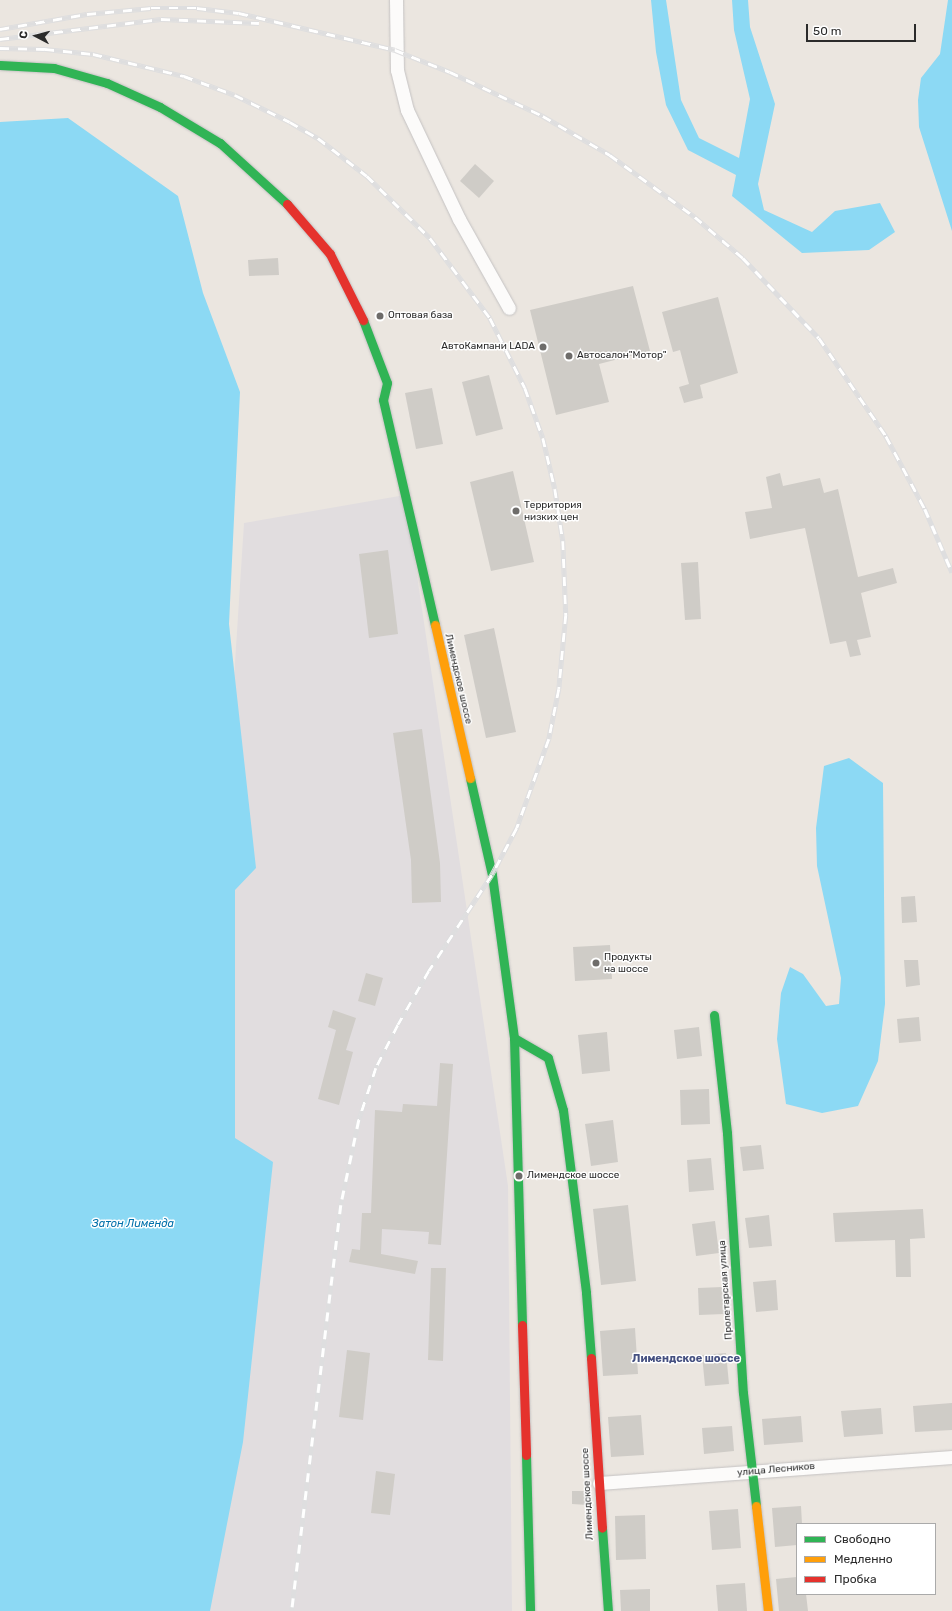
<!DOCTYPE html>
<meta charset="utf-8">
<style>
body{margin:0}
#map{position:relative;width:952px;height:1611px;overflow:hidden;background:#ebe6e0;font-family:Rubik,sans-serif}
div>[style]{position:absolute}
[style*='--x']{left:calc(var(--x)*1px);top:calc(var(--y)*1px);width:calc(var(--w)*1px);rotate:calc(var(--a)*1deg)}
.industrial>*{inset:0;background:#e1dddf}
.water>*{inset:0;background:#8cd9f4}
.building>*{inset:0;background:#cfccc7}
.roads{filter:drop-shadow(0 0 1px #c4c2c2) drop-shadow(0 0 1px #c4c2c2)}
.street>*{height:13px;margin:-6.5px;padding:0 6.5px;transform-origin:6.5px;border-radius:6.5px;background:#fcfbfa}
.fast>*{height:9px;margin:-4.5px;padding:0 4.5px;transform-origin:4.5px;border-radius:4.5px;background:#30b455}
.slow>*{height:9px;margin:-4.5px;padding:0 4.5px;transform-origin:4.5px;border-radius:4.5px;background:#ff9f0a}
.jam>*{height:9px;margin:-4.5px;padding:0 4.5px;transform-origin:4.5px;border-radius:4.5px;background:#e5322d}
.rail>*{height:4.5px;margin-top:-2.25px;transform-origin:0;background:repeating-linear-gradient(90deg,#fff 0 9px,#dededf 0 18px);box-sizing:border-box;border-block:1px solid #dededf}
.dots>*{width:11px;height:11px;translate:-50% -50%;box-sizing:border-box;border:2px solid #fff;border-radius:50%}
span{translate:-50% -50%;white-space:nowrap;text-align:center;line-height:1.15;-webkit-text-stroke:3px #fff;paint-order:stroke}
.poi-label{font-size:10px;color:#2b2b2b}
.left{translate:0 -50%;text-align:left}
.right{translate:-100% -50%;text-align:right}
.street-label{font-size:10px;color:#2b2b2b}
.water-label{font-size:11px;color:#0070aa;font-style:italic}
.neighbourhood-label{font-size:11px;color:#465181;font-weight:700}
.legend{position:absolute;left:796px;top:1523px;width:140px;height:72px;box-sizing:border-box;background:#fff;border:1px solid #aaa;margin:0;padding:5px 7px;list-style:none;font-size:12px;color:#2b2b2b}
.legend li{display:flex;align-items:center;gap:8px;height:20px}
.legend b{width:20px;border:1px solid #aaa}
.north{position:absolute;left:16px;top:16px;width:40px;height:40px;-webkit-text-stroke:3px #fff;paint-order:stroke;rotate:276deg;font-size:11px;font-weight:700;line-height:16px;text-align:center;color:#2b2b2b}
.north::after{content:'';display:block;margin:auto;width:14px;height:18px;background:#2b2b2b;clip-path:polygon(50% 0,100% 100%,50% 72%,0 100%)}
.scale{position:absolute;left:806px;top:24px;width:110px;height:18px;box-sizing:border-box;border:2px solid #2b2b2b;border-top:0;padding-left:5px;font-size:12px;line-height:14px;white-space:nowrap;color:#2b2b2b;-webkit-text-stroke:3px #fff;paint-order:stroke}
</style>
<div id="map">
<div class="industrial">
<div style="clip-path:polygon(405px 495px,508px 1186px,512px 1611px,174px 1611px,244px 523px)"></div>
</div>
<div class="water">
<div style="clip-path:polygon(651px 0,666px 0,681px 100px,699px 138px,739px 158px,750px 99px,734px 30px,732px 0,748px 0,750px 27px,775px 104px,758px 184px,764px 210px,812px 232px,835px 211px,880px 203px,895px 232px,869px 250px,802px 253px,732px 196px,736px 175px,688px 150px,666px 105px,656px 52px)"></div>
<div style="clip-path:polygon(948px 0,952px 0,952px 231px,919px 127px,918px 100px,921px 78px,940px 54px)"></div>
<div style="clip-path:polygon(68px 118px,178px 196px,203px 293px,240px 392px,229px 624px,256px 868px,235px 890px,235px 1138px,273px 1162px,243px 1442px,210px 1611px,0 1611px,0 122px)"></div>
<div style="clip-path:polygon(849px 758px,883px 783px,885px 1004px,878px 1061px,858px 1106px,822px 1113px,786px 1104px,777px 1039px,781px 993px,790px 967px,803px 974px,826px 1006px,839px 1004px,841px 978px,817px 866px,816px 828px,824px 766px)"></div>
</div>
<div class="building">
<div style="clip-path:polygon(475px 164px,494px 181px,479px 198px,460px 181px)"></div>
<div style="clip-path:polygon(278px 258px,279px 275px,249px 276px,248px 260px)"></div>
<div style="clip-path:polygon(633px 286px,650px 351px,599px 364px,609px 402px,556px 415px,530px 310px)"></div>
<div style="clip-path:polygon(718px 297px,738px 373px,700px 385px,703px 398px,684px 403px,679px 387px,689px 384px,680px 350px,673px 352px,662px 312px)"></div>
<div style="clip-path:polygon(489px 375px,503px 429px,476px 436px,462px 382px)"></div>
<div style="clip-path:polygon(432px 388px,443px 444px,416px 449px,405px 393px)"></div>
<div style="clip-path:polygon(513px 471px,534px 562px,491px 571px,470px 482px)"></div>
<div style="clip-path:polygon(780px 473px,783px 486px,820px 478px,824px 493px,838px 489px,858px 577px,893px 568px,897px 583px,861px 593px,871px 637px,857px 640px,861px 655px,850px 657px,846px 641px,830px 644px,805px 528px,750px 539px,745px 512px,772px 508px,766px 477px)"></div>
<div style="clip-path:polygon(388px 550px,398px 634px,369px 638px,359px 554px)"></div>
<div style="clip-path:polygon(698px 562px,701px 619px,685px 620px,681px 563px)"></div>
<div style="clip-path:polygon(494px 628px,516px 732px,486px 738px,464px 635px)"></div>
<div style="clip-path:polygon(422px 729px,440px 863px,441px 902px,412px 903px,411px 860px,393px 733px)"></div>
<div style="clip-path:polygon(915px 896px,917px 922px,902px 923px,901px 897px)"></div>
<div style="clip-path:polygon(610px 945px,612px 979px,575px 981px,573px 947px)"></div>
<div style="clip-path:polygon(904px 960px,918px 960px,920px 985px,906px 987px)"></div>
<div style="clip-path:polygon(366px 973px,383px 978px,375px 1006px,358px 1001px)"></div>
<div style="clip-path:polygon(333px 1010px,356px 1018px,346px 1050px,353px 1052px,339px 1105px,318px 1099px,336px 1030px,328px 1027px)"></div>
<div style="clip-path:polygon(919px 1017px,921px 1041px,899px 1043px,897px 1019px)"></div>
<div style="clip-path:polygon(699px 1027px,702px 1056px,677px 1059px,674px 1030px)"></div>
<div style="clip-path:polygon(607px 1032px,610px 1071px,582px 1074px,578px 1035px)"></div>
<div style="clip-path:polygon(440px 1063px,453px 1064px,441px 1245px,428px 1244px,429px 1232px,382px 1229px,381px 1254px,418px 1261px,415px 1274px,349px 1262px,352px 1249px,360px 1250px,362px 1213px,371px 1213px,375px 1110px,402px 1112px,403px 1104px,437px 1106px)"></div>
<div style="clip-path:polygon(709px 1089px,710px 1124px,681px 1125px,680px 1090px)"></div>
<div style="clip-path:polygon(613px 1120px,618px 1162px,591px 1166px,585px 1124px)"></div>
<div style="clip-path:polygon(761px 1145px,764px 1169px,743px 1171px,740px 1147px)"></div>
<div style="clip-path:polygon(711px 1158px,714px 1190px,689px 1192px,687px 1160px)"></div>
<div style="clip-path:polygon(628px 1205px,636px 1281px,601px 1285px,593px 1209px)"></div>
<div style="clip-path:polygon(923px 1209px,925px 1238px,910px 1239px,911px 1277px,896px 1277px,895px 1240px,835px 1242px,833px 1213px)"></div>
<div style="clip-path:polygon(769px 1215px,772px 1246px,749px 1248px,745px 1218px)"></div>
<div style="clip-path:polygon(715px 1221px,719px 1253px,696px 1256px,692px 1224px)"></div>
<div style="clip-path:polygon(431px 1268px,446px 1268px,443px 1361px,428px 1360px)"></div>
<div style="clip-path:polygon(776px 1280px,778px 1310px,756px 1312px,753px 1282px)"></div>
<div style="clip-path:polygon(722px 1287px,724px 1314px,699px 1315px,698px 1288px)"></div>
<div style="clip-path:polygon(635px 1328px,638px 1374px,603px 1376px,600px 1331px)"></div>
<div style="clip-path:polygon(347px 1350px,370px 1353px,363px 1420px,339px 1417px)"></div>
<div style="clip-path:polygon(726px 1353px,729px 1384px,705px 1386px,702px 1355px)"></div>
<div style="clip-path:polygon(952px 1403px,952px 1430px,915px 1432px,913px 1406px)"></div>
<div style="clip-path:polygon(881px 1408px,883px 1434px,844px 1437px,841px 1411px)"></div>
<div style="clip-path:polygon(641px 1415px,644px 1455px,611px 1457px,608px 1417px)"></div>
<div style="clip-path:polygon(801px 1416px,803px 1442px,764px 1445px,762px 1419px)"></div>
<div style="clip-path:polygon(732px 1426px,734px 1451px,704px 1454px,702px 1428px)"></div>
<div style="clip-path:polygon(376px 1471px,395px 1474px,390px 1515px,371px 1513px)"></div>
<div style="clip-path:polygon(572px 1491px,589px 1491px,588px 1505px,572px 1504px)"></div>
<div style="clip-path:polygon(801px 1506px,802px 1524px,797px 1524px,797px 1545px,775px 1547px,772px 1508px)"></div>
<div style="clip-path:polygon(738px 1509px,741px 1548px,712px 1550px,709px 1511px)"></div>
<div style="clip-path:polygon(645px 1515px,646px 1559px,616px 1560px,615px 1516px)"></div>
<div style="clip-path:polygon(797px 1577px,797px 1594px,806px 1594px,808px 1611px,779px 1611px,776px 1579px)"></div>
<div style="clip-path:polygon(745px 1583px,747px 1611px,718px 1611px,716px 1585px)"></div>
<div style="clip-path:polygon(650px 1589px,650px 1611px,621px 1611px,620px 1590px)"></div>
</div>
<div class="roads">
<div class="street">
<div style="--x:396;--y:0;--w:70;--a:89.2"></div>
<div style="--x:397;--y:70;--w:41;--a:76"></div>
<div style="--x:407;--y:110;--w:121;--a:64.5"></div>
<div style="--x:459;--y:219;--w:102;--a:60.7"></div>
<div style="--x:599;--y:1483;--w:354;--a:-4.2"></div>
</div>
<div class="fast">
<div style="--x:0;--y:65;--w:54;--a:3.2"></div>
<div style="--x:54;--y:68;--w:55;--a:15.8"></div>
<div style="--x:107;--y:83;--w:58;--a:24.4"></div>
<div style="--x:160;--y:107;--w:70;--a:31"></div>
<div style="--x:220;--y:143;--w:91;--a:42.3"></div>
<div style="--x:363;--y:320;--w:67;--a:69.1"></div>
<div style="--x:387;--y:383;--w:17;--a:103"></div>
<div style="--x:383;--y:400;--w:231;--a:77"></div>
<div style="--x:470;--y:778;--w:99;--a:77.2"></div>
<div style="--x:492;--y:875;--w:164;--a:82.3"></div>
<div style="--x:514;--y:1038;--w:287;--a:88.4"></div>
<div style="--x:714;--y:1015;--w:119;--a:83.7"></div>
<div style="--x:727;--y:1133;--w:260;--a:86.5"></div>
<div style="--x:743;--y:1393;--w:114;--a:83.4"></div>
<div style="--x:514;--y:1038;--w:39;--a:30"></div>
<div style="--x:548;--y:1058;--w:54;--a:73.9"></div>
<div style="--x:563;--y:1110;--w:184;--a:82.8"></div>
<div style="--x:586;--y:1293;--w:65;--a:85.6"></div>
<div style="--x:526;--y:1455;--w:156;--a:88.5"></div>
<div style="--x:602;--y:1528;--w:83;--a:85.9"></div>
</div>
<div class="slow">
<div style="--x:435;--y:625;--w:157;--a:77.1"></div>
<div style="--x:756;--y:1506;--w:106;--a:83.5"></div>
</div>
<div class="jam">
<div style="--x:287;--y:204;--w:66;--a:49.3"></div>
<div style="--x:330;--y:254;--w:74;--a:63.4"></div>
<div style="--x:522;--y:1325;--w:130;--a:88.2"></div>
<div style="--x:591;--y:1358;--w:170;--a:86.3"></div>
</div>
</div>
<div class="rail">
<div style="--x:0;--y:29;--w:88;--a:-9.8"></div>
<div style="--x:87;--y:14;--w:64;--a:-5.4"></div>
<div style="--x:151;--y:8;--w:46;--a:0"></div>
<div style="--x:197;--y:8;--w:42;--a:6.8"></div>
<div style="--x:239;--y:13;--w:160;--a:13.3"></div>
<div style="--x:395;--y:50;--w:59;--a:21.8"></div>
<div style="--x:450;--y:72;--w:103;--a:25.3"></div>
<div style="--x:543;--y:116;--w:78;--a:30.2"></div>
<div style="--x:610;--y:155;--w:105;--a:36.1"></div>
<div style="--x:695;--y:217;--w:63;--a:40.5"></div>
<div style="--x:743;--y:258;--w:110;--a:46.5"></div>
<div style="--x:819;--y:338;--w:119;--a:55.6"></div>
<div style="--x:886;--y:436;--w:83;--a:61.9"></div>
<div style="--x:925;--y:509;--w:69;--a:66.8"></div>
<div style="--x:0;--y:39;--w:162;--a:-7.1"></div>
<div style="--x:161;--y:19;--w:98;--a:2.3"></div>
<div style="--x:0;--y:48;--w:45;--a:1.3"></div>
<div style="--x:45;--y:49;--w:48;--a:5.9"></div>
<div style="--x:93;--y:54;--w:94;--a:13.6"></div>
<div style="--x:184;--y:76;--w:54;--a:20.4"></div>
<div style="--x:235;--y:95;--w:61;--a:26.1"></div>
<div style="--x:290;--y:122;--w:32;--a:30"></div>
<div style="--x:318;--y:138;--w:62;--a:37.8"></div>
<div style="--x:367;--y:176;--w:88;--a:44.5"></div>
<div style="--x:430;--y:238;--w:100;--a:53.1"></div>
<div style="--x:490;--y:318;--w:78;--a:63.4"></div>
<div style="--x:525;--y:388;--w:53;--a:70.2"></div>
<div style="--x:543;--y:438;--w:52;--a:76.8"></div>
<div style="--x:555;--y:489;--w:53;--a:81.3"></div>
<div style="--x:563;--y:541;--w:74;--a:87.7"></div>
<div style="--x:566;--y:615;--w:74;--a:95.4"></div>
<div style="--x:559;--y:689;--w:51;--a:101.3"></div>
<div style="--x:549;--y:739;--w:95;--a:109.8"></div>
<div style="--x:517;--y:828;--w:53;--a:118"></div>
<div style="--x:492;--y:875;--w:115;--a:123.3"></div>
<div style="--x:429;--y:971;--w:62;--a:119.9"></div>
<div style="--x:398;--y:1025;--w:48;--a:117.1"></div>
<div style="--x:376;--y:1068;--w:55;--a:108.1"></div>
<div style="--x:359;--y:1120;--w:87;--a:102"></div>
<div style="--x:341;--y:1205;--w:409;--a:96.9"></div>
</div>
<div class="dots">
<div style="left:380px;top:316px;background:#6e6c6a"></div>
<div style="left:543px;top:347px;background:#6e6c6a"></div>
<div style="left:569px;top:356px;background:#6e6c6a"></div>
<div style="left:516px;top:511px;background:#6e6c6a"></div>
<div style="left:596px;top:963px;background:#6e6c6a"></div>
<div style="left:519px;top:1176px;background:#6e6c6a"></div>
</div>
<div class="poi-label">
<span class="left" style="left:388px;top:316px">Оптовая база</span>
<span class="right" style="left:535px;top:347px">АвтоКампани LADA</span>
<span class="left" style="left:577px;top:356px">Автосалон"Мотор"</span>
<span class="left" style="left:524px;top:511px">Территория<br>низких цен</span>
<span class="left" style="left:604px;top:963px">Продукты<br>на шоссе</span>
<span class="left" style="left:527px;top:1176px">Лимендское шоссе</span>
</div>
<div class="street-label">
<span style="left:458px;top:679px;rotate:77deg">Лимендское шоссе</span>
<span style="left:726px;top:1290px;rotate:-94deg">Пролетарская улица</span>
<span style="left:776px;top:1470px;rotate:-5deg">улица Лесников</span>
<span style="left:588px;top:1494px;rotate:-93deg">Лимендское шоссе</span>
</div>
<div class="water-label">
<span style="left:133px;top:1224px">Затон Лименда</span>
</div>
<div class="neighbourhood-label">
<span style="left:686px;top:1359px">Лимендское шоссе</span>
</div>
<ul class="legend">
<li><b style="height:5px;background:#30b455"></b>Свободно</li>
<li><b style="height:5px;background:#ff9f0a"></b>Медленно</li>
<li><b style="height:5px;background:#e5322d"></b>Пробка</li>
</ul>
<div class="north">С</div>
<div class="scale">50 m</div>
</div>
